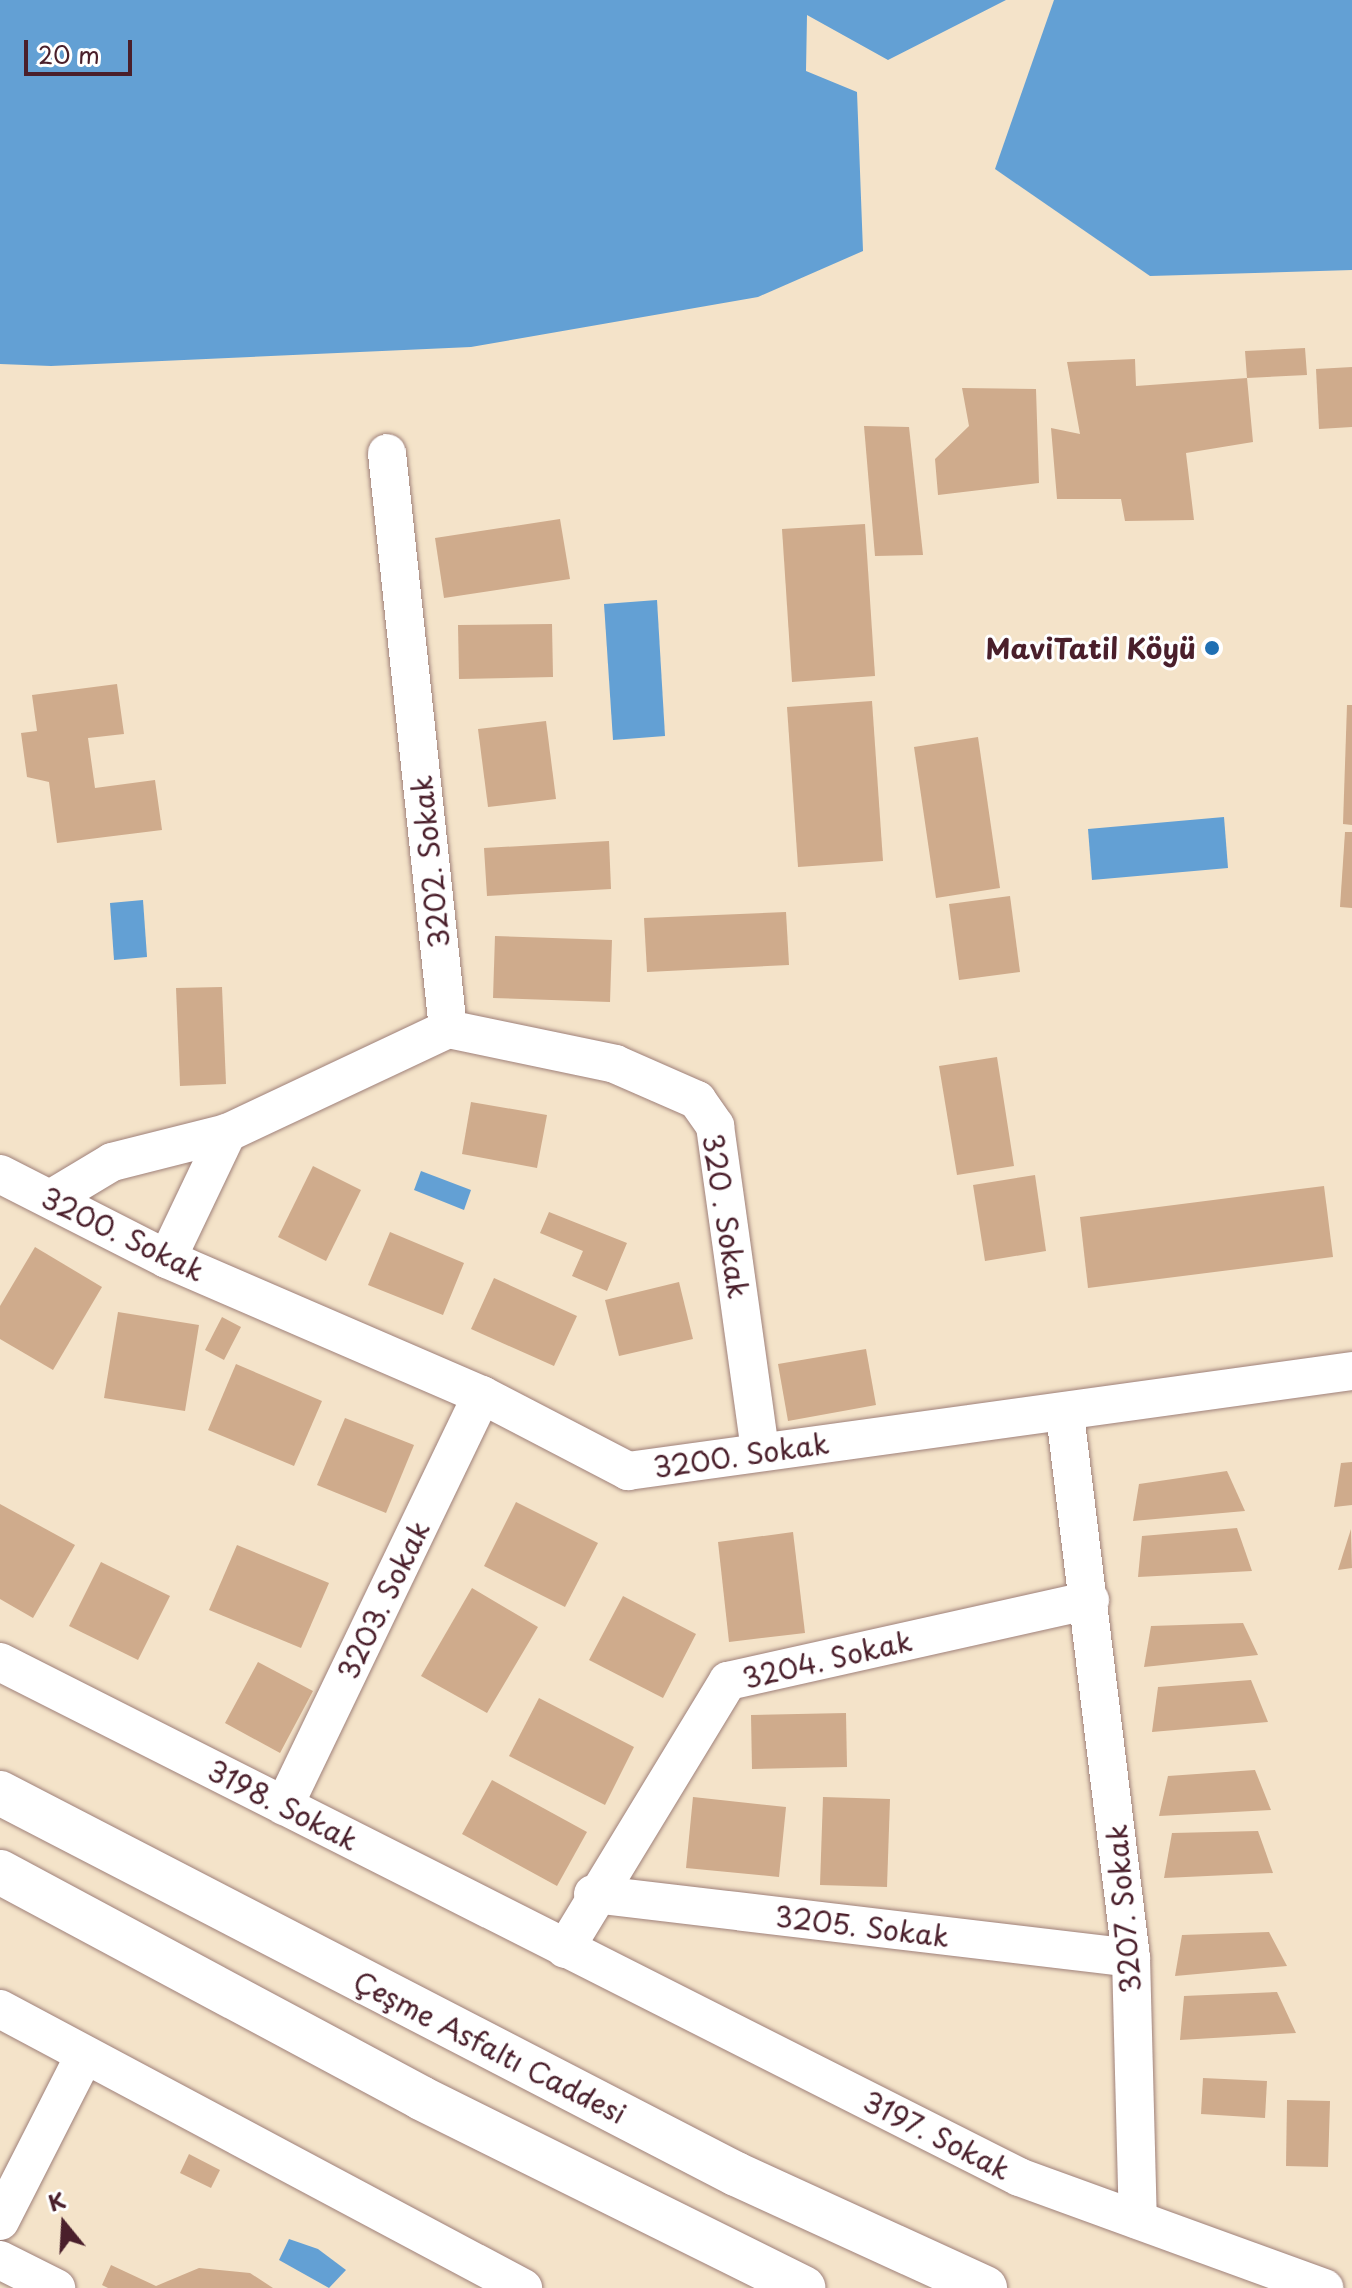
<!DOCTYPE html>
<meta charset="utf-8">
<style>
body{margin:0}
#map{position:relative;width:1352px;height:2288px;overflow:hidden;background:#f4e3c9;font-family:"Playpen Sans",sans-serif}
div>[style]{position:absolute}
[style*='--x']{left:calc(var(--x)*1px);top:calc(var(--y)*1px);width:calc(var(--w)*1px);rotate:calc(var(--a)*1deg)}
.water>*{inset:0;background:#63a0d4}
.building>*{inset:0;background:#cfab8c}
.roads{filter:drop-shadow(0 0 2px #9f817a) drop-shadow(0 0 2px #9f817a)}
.minor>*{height:38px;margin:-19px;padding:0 19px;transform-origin:19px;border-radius:19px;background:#fff}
.trunk>*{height:44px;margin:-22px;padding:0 22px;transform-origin:22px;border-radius:22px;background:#fff}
.dots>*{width:22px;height:22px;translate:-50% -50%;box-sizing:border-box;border:4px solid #fff;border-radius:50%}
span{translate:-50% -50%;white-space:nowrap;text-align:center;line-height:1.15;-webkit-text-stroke:6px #fff;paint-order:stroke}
.poi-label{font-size:28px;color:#4a1f2b;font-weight:700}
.right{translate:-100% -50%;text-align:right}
.street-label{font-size:28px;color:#4a1f2b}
.north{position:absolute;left:24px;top:2184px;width:80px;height:80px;-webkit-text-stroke:6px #fff;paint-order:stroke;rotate:342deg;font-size:22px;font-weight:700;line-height:32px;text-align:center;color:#4a1f2b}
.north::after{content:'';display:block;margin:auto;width:28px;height:36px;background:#4a1f2b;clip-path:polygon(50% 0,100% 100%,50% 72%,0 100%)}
.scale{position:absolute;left:24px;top:40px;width:108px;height:36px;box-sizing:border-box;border:4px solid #4a1f2b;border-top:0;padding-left:10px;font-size:24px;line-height:28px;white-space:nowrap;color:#4a1f2b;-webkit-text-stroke:6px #fff;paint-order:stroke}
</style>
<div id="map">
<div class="water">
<div style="clip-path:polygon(0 0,1006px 0,888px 60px,807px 15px,806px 71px,857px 92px,863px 251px,758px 297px,471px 347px,51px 366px,0 364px)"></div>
<div style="clip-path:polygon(1054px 0,1352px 0,1352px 270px,1150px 276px,995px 169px)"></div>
<div style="clip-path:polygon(657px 600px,665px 736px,613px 740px,604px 604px)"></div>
<div style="clip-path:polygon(1224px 817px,1228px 868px,1092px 880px,1088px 829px)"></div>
<div style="clip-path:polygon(143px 900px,147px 957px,114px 960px,110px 903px)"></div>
<div style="clip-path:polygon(421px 1171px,471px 1190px,464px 1210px,414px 1190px)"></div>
<div style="clip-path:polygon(289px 2239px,318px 2249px,346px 2270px,329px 2288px,279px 2260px)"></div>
</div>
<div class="building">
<div style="clip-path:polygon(1305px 348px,1307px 375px,1247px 378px,1253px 442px,1186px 453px,1194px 520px,1125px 521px,1121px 499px,1057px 499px,1051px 428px,1080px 434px,1067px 362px,1135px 359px,1136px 386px,1247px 378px,1245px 351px)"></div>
<div style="clip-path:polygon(1352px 367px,1352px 427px,1319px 429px,1316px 369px)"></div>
<div style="clip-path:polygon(962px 388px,1036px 389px,1039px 483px,938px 495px,935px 459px,969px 426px)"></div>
<div style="clip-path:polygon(864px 426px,909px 427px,923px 555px,875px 556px)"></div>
<div style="clip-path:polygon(560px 519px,570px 579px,444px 598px,435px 538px)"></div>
<div style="clip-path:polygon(865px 524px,875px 676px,792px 682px,782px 529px)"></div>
<div style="clip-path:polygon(552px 624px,553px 677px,459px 679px,458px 625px)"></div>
<div style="clip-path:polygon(117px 684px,124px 734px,88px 738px,95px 788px,155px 780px,162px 830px,57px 843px,49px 782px,27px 777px,21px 733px,37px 731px,32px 695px)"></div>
<div style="clip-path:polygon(872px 701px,883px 861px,798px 867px,787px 707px)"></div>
<div style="clip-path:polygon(1347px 705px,1352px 705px,1352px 825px,1343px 824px)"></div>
<div style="clip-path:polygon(546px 721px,556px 799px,488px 807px,478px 729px)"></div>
<div style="clip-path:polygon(978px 737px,1000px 888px,936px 898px,914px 747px)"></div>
<div style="clip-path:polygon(1345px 832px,1352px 832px,1352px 908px,1340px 907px)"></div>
<div style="clip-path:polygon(609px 841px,611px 889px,487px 896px,484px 848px)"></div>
<div style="clip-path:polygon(1010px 896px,1020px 972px,959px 980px,949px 904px)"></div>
<div style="clip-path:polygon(786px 912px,789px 965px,647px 972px,644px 918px)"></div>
<div style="clip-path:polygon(495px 936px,612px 940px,610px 1002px,493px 998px)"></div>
<div style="clip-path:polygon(222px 987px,226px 1084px,180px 1086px,176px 988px)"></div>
<div style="clip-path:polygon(997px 1057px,1014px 1166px,957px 1175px,939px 1066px)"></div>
<div style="clip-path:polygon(471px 1102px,547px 1115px,537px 1168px,462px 1154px)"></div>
<div style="clip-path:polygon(313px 1166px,361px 1190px,326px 1261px,278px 1237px)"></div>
<div style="clip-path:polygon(1035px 1175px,1046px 1251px,985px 1261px,973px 1185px)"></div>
<div style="clip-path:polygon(1324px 1186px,1333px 1257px,1088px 1288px,1080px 1217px)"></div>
<div style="clip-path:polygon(549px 1212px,627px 1243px,607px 1291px,572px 1276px,583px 1251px,540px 1233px)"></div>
<div style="clip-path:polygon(390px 1232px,464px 1263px,443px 1315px,368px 1285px)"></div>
<div style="clip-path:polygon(35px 1247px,102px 1287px,53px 1370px,0 1339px,0 1306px)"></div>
<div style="clip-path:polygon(494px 1278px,577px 1316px,554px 1366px,471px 1329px)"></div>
<div style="clip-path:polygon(679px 1282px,693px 1339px,619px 1356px,605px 1300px)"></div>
<div style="clip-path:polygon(118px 1312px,199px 1325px,185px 1411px,104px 1398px)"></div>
<div style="clip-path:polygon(222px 1317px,241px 1327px,224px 1360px,205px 1350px)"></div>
<div style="clip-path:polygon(866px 1349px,876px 1405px,788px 1421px,778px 1364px)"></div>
<div style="clip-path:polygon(236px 1364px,322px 1401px,294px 1466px,208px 1430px)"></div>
<div style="clip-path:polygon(345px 1418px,414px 1445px,386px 1513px,317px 1485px)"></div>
<div style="clip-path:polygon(1352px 1462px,1352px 1505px,1334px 1507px,1341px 1463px)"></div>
<div style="clip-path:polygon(1227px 1471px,1245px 1511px,1133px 1521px,1139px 1484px)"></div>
<div style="clip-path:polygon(516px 1502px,598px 1543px,565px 1607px,484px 1566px)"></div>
<div style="clip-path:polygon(0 1504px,75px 1545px,33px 1618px,0 1599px)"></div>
<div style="clip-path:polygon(1237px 1528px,1252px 1571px,1138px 1577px,1142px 1536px)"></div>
<div style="clip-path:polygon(1351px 1529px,1352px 1568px,1338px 1570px)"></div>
<div style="clip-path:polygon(793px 1532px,805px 1633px,729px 1642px,718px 1542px)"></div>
<div style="clip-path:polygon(237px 1545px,329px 1583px,301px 1648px,209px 1610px)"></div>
<div style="clip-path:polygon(101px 1562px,170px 1596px,138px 1660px,69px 1626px)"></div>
<div style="clip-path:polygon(472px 1588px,538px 1627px,487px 1713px,421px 1676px)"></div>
<div style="clip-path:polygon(623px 1596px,696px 1634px,663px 1698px,589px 1660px)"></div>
<div style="clip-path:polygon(1243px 1623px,1258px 1655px,1144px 1667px,1151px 1626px)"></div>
<div style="clip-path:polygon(258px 1662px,313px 1691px,280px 1753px,225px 1723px)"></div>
<div style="clip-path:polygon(1251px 1680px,1268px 1722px,1152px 1732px,1158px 1687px)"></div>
<div style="clip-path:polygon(539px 1698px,634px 1747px,605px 1805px,509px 1756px)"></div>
<div style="clip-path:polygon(846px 1713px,847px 1767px,752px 1769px,751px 1715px)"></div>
<div style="clip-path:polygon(1255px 1770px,1271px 1810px,1159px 1816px,1168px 1776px)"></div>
<div style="clip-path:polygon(492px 1780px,587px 1832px,557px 1886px,462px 1834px)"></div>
<div style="clip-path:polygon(693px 1797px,786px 1807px,779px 1877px,686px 1868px)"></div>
<div style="clip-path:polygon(823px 1797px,890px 1799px,887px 1887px,820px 1885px)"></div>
<div style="clip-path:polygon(1258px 1831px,1273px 1873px,1164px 1878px,1172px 1833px)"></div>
<div style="clip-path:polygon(1269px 1932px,1287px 1966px,1175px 1976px,1182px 1935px)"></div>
<div style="clip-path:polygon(1277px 1992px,1296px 2033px,1180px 2040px,1184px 1996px)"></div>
<div style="clip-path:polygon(1203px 2078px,1267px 2081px,1265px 2118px,1201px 2114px)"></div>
<div style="clip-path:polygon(1287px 2100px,1330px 2101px,1328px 2167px,1286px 2166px)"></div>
<div style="clip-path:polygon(189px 2154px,220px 2170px,211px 2188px,180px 2173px)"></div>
<div style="clip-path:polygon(111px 2265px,156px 2286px,199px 2268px,250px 2273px,273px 2288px,108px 2288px,102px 2285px)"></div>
</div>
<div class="roads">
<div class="minor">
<div style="--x:448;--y:1029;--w:171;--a:11.8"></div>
<div style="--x:615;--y:1064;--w:90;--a:23.7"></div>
<div style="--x:697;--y:1100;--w:32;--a:55"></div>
<div style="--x:715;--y:1126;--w:328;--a:82.1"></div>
<div style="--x:0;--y:1174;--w:187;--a:27"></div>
<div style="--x:167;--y:1259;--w:343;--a:23.4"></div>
<div style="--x:482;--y:1395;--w:165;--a:27.5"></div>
<div style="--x:628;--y:1471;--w:731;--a:-7.86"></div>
<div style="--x:52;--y:1198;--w:70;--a:-31"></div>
<div style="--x:112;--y:1162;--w:119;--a:-14.2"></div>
<div style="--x:167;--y:1259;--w:140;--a:-64.5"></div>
<div style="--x:227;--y:1133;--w:244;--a:-25.2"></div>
<div style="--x:448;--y:1029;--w:579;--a:-96.05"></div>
<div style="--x:1065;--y:1414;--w:548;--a:83.08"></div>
<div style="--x:1131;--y:1958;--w:262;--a:88.5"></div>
<div style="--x:0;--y:1662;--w:1142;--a:26.81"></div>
<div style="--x:1019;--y:2177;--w:325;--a:20"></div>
<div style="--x:284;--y:1806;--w:456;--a:-64.3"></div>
<div style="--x:593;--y:1894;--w:542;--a:6.78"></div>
<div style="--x:565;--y:1949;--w:314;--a:-58.7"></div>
<div style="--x:728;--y:1681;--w:371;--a:-12.6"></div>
<div style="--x:0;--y:2009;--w:593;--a:28.08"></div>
<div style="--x:0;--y:2221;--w:185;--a:-63"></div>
<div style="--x:0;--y:2260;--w:63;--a:26.6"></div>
</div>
<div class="trunk">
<div style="--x:0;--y:1793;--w:829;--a:27.37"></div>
<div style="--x:736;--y:2174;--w:274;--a:24.6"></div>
<div style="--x:0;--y:1872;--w:478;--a:28.2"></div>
<div style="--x:421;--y:2098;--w:427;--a:26.4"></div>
</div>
</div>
<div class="dots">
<div style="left:1212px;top:648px;background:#1f6fb2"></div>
</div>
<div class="poi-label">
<span class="right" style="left:1196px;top:648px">MaviTatil Köyü</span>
</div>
<div class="street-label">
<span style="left:430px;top:862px;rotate:-96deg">3202. Sokak</span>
<span style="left:726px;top:1216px;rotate:81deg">320 . Sokak</span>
<span style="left:123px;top:1234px;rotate:26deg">3200. Sokak</span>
<span style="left:741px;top:1455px;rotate:-8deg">3200. Sokak</span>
<span style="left:383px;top:1600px;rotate:-64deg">3203. Sokak</span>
<span style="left:827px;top:1659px;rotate:-13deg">3204. Sokak</span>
<span style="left:283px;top:1805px;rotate:27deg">3198. Sokak</span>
<span style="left:1123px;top:1909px;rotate:-95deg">3207. Sokak</span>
<span style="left:862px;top:1926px;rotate:7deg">3205. Sokak</span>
<span style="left:490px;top:2047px;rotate:27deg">Çeşme Asfaltı Caddesi</span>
<span style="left:937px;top:2135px;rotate:27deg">3197. Sokak</span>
</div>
<div class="north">K</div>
<div class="scale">20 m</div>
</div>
